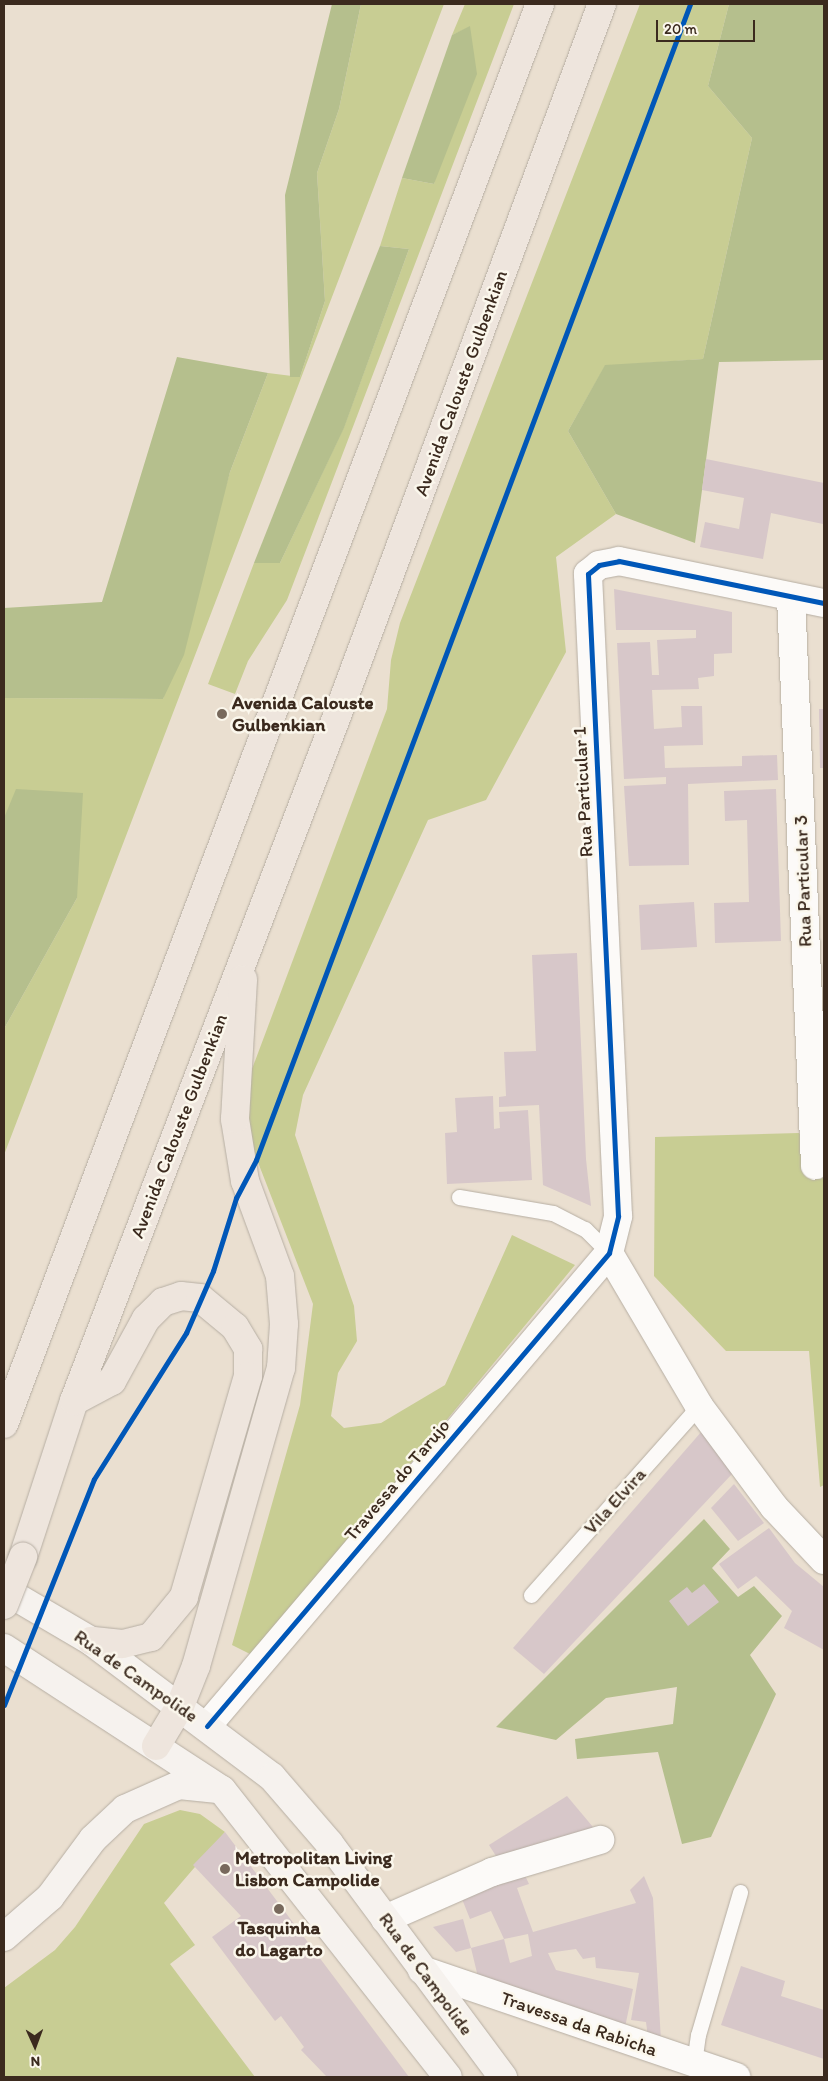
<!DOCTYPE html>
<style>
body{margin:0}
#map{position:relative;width:828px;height:2081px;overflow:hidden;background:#eadfd0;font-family:Itim,sans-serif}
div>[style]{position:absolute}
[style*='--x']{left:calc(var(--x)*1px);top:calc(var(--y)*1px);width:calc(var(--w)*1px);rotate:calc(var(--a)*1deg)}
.green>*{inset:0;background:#c8cd93}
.forest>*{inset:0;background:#b5bf8d}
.building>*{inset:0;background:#d7c7c9}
.roads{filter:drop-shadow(0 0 1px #b6aea3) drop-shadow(0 0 1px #b6aea3)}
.service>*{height:15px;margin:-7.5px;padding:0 7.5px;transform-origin:7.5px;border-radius:7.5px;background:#fcfaf8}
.minor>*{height:28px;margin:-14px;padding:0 14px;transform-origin:14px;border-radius:14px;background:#fcfaf8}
.secondary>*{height:28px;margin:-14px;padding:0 14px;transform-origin:14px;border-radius:14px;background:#f6f2ee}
.primary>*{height:28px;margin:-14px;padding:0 14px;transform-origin:14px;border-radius:14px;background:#eee5dd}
.bridges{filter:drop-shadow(0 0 1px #b6aea3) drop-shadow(0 0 1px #b6aea3)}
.primary-bridge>*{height:28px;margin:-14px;padding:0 14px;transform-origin:14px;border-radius:14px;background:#eee5dd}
.cycleway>*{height:5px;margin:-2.5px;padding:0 2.5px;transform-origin:2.5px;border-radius:2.5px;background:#0057b8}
.dots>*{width:14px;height:14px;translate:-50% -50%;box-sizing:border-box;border:2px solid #fbf7ec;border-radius:50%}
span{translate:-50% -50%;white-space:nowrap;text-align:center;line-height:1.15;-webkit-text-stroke:5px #fbf7ec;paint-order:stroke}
.street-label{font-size:19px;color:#3b2a1e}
.poi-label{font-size:19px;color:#3b2a1e;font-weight:700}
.left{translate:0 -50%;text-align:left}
.frame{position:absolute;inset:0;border:5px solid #3b2a1e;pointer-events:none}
.north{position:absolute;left:10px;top:2021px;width:50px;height:50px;-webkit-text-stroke:4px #fbf7ec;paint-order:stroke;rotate:178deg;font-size:14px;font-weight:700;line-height:20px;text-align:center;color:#3b2a1e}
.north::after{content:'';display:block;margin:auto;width:18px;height:22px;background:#3b2a1e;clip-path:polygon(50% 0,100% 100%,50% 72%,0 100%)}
.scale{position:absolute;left:656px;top:20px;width:99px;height:22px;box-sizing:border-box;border:2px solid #3b2a1e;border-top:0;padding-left:6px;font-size:15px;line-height:18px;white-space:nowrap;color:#3b2a1e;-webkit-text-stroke:4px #fbf7ec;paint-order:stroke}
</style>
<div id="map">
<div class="green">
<div style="clip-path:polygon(361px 4px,444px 4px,4px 1155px,4px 1029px,77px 898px,4px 818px,4px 698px,163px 699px,230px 472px,268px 373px,300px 377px,325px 301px,317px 173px,339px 109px)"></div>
<div style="clip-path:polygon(465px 4px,514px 4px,287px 600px,248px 661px,235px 694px,208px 684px,254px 563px,280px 563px,344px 427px,409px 249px,380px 246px,402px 178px,434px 184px,470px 27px,452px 35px)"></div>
<div style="clip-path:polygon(640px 4px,729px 4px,708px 86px,752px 138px,703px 359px,605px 366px,568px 431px,616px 514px,556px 557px,566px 652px,486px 800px,428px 820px,303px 1095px,295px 1135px,354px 1306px,357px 1341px,338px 1373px,331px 1416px,344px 1428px,381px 1423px,445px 1385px,512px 1235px,575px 1265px,252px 1655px,232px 1645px,300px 1405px,313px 1304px,247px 1134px,249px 1077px,387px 709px,391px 660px,400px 623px)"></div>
<div style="clip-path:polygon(799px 1133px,824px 1161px,824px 1485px,820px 1487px,809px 1351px,726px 1351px,654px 1276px,655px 1137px)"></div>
<div style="clip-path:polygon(180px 1810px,200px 1814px,225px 1832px,164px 1903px,195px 1945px,170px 1964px,255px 2077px,4px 2077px,4px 1988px,55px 1950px,75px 1927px,144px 1824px)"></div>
</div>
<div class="forest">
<div style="clip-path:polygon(332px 4px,361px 4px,339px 109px,317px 173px,325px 301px,300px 377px,290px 377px,285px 195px)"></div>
<div style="clip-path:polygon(729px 4px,824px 4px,824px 360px,719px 362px,695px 543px,616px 514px,568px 431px,605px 365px,703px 359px,752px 138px,708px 86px)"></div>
<div style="clip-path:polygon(470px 26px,477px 74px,434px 184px,402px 178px,452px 35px)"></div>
<div style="clip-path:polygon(380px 246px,409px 249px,344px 428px,280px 563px,254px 563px)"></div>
<div style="clip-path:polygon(177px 357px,268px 373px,230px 472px,184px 655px,163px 699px,4px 698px,4px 608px,102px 602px)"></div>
<div style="clip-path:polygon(16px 789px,83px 793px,77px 898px,4px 1029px,4px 818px)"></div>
<div style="clip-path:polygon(704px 1519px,730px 1549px,712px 1568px,738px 1597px,754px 1586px,782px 1616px,750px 1655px,776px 1694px,711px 1837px,682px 1844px,658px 1752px,577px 1759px,575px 1739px,673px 1724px,677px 1687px,606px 1698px,556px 1740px,496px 1727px)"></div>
</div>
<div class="building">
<div style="clip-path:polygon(706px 459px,824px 483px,823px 524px,771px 513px,763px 559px,700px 547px,705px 522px,739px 529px,744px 498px,702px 490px)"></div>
<div style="clip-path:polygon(614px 589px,732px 612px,732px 653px,714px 654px,714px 676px,698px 678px,699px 689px,652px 690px,654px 729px,682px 727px,681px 706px,702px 706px,703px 745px,664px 746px,665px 768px,742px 766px,742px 756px,777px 755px,778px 780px,688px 784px,689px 865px,629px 866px,624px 786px,666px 784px,666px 777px,624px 779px,617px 643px,650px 642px,652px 675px,659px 675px,657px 640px,696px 638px,696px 630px,616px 630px)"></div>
<div style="clip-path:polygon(819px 709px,824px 709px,824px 768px,820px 768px)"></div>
<div style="clip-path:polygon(776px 789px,781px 941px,715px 943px,714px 903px,749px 902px,747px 820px,725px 821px,724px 791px)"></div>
<div style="clip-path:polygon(694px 902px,697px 947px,641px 950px,639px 905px)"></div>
<div style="clip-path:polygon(577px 953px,586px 1159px,591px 1206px,543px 1185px,539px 1105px,499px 1107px,499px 1097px,506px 1096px,504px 1052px,536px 1051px,532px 955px)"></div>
<div style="clip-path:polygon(493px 1096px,494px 1129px,500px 1128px,499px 1112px,528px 1110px,532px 1180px,447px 1184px,445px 1133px,457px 1132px,455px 1098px)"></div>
<div style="clip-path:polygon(702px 1431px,732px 1474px,544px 1674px,513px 1648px)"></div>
<div style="clip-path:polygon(734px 1484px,764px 1523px,738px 1541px,711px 1508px)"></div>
<div style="clip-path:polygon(769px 1528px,795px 1563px,824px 1587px,824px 1650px,784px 1628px,792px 1611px,756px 1576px,738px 1589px,719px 1564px)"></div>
<div style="clip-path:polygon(704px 1584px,719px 1602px,688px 1626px,669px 1601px,687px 1587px,692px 1593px)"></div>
<div style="clip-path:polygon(567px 1796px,598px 1833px,501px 1864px,489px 1845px)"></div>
<div style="clip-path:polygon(225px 1832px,334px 1977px,409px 2077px,327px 2077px,301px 2050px,304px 2047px,281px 2016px,275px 2021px,212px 1937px,241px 1916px,193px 1865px)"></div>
<div style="clip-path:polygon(522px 1869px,529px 1884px,517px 1888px,533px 1932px,636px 1903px,630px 1890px,644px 1876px,653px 1898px,661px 2041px,648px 2038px,646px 2022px,631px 2020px,639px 1973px,596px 1968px,595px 1957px,583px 1959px,576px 1949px,548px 1953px,556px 1970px,633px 1989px,624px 2032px,478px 1977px,471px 1948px,504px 1939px,510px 1963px,532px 1956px,528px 1934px,504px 1939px,491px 1911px,470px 1919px,458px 1889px)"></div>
<div style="clip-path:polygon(463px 1919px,471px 1948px,456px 1952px,433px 1927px)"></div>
<div style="clip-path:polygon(741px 1966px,785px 1981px,781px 1996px,824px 2010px,824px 2059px,721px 2025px)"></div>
</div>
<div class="roads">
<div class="service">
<div style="--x:459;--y:1197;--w:95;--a:9.7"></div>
<div style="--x:553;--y:1213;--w:36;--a:27"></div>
<div style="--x:585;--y:1229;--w:34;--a:45"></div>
<div style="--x:531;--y:1595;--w:253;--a:-48.4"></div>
<div style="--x:694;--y:2063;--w:28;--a:-82"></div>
<div style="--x:698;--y:2035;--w:149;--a:-73.6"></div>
</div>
<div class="minor">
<div style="--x:791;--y:597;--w:569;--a:87.58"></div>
<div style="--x:609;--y:1253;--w:178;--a:59.5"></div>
<div style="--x:699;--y:1406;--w:126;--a:53.4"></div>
<div style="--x:774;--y:1507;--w:73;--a:46.7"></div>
<div style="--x:207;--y:1726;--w:621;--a:-49.64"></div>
<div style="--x:609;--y:1253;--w:38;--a:-76"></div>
<div style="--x:618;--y:1216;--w:643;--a:-92.68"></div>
<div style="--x:588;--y:574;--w:14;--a:-39"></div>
<div style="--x:599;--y:565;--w:20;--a:-11"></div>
<div style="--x:619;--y:561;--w:209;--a:11.6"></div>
<div style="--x:385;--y:1919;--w:117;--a:-23.7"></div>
<div style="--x:492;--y:1872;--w:113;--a:-16.5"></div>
<div style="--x:422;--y:1970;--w:332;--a:18.8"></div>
</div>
<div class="secondary">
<div style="--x:4;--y:1590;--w:101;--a:30.4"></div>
<div style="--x:91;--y:1641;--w:226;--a:36.9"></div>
<div style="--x:272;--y:1777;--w:87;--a:49.2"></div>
<div style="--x:329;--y:1843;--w:292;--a:53.4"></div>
<div style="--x:4;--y:1648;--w:260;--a:33.1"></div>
<div style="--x:222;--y:1790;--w:365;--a:51.8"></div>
<div style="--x:4;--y:1937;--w:61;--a:-41"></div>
<div style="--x:50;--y:1897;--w:72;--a:-53.4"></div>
<div style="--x:93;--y:1839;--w:44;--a:-43.2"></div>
<div style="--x:125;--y:1809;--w:59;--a:-24"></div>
<div style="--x:179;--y:1785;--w:39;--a:6"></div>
</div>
<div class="primary">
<div style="--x:74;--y:1401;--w:43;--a:-27.8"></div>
<div style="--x:112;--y:1381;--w:71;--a:-61.3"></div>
<div style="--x:146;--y:1319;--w:24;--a:-45"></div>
<div style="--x:163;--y:1302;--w:19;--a:-18"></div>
<div style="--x:181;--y:1296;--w:19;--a:6"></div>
<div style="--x:200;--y:1298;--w:45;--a:39.6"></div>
<div style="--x:235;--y:1327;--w:26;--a:59"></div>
<div style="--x:248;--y:1349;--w:27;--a:90"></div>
<div style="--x:248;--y:1376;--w:230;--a:106.2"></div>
<div style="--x:184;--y:1597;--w:52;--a:129.5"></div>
<div style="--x:151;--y:1637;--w:30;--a:166"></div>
<div style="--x:122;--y:1644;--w:31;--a:-174"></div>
<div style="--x:4;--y:1424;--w:1518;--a:-69.32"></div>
<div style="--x:23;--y:1557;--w:164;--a:-71.9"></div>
<div style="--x:74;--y:1401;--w:756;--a:-69"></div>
<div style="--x:345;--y:695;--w:737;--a:-69.6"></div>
<div style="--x:156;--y:1746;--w:47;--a:-59"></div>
<div style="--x:180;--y:1706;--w:43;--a:-68.2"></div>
<div style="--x:196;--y:1666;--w:310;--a:-74.1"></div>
<div style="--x:281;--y:1368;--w:44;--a:-86.1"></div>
<div style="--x:284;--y:1324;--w:48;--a:-94.8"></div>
<div style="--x:280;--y:1276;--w:101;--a:-110.2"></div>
<div style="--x:245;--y:1181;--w:63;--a:-99.2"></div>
<div style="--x:235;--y:1119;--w:140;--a:-86.7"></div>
</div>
</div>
<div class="bridges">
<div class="primary-bridge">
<div style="--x:4;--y:1605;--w:52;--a:-68.4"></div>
</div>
</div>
<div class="cycleway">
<div style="--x:4;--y:1705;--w:243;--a:-68.3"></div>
<div style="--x:94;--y:1479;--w:173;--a:-57.8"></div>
<div style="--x:186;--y:1333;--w:68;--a:-66.5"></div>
<div style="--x:213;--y:1271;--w:77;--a:-72.5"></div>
<div style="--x:236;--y:1198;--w:43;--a:-62.2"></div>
<div style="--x:256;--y:1160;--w:1235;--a:-69.42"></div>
<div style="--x:207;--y:1726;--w:621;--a:-49.64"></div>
<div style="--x:609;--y:1253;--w:38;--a:-76"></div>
<div style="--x:618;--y:1216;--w:643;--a:-92.68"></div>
<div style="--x:588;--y:574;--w:14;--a:-39"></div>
<div style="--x:599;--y:565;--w:20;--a:-11"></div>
<div style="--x:619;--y:561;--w:209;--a:11.6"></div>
</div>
<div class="dots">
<div style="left:222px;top:714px;background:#78695c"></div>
<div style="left:225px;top:1869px;background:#78695c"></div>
<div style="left:279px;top:1909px;background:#78695c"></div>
</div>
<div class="street-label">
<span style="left:461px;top:383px;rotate:-70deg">Avenida Calouste Gulbenkian</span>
<span style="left:583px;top:792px;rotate:-93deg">Rua Particular 1</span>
<span style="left:803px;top:881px;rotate:-92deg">Rua Particular 3</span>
<span style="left:179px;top:1126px;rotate:-69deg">Avenida Calouste Gulbenkian</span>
<span style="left:397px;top:1480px;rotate:-50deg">Travessa do Tarujo</span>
<span style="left:615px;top:1501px;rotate:-48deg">Vila Elvira</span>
<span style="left:136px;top:1676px;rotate:35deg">Rua de Campolide</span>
<span style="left:426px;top:1974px;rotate:54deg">Rua de Campolide</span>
<span style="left:579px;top:2024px;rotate:19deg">Travessa da Rabicha</span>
</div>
<div class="poi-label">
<span class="left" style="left:232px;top:714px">Avenida Calouste<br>Gulbenkian</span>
<span class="left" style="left:235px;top:1869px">Metropolitan Living<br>Lisbon Campolide</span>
<span style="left:279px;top:1939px">Tasquinha<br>do Lagarto</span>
</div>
<div class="frame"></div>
<div class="north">N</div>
<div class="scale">20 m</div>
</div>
